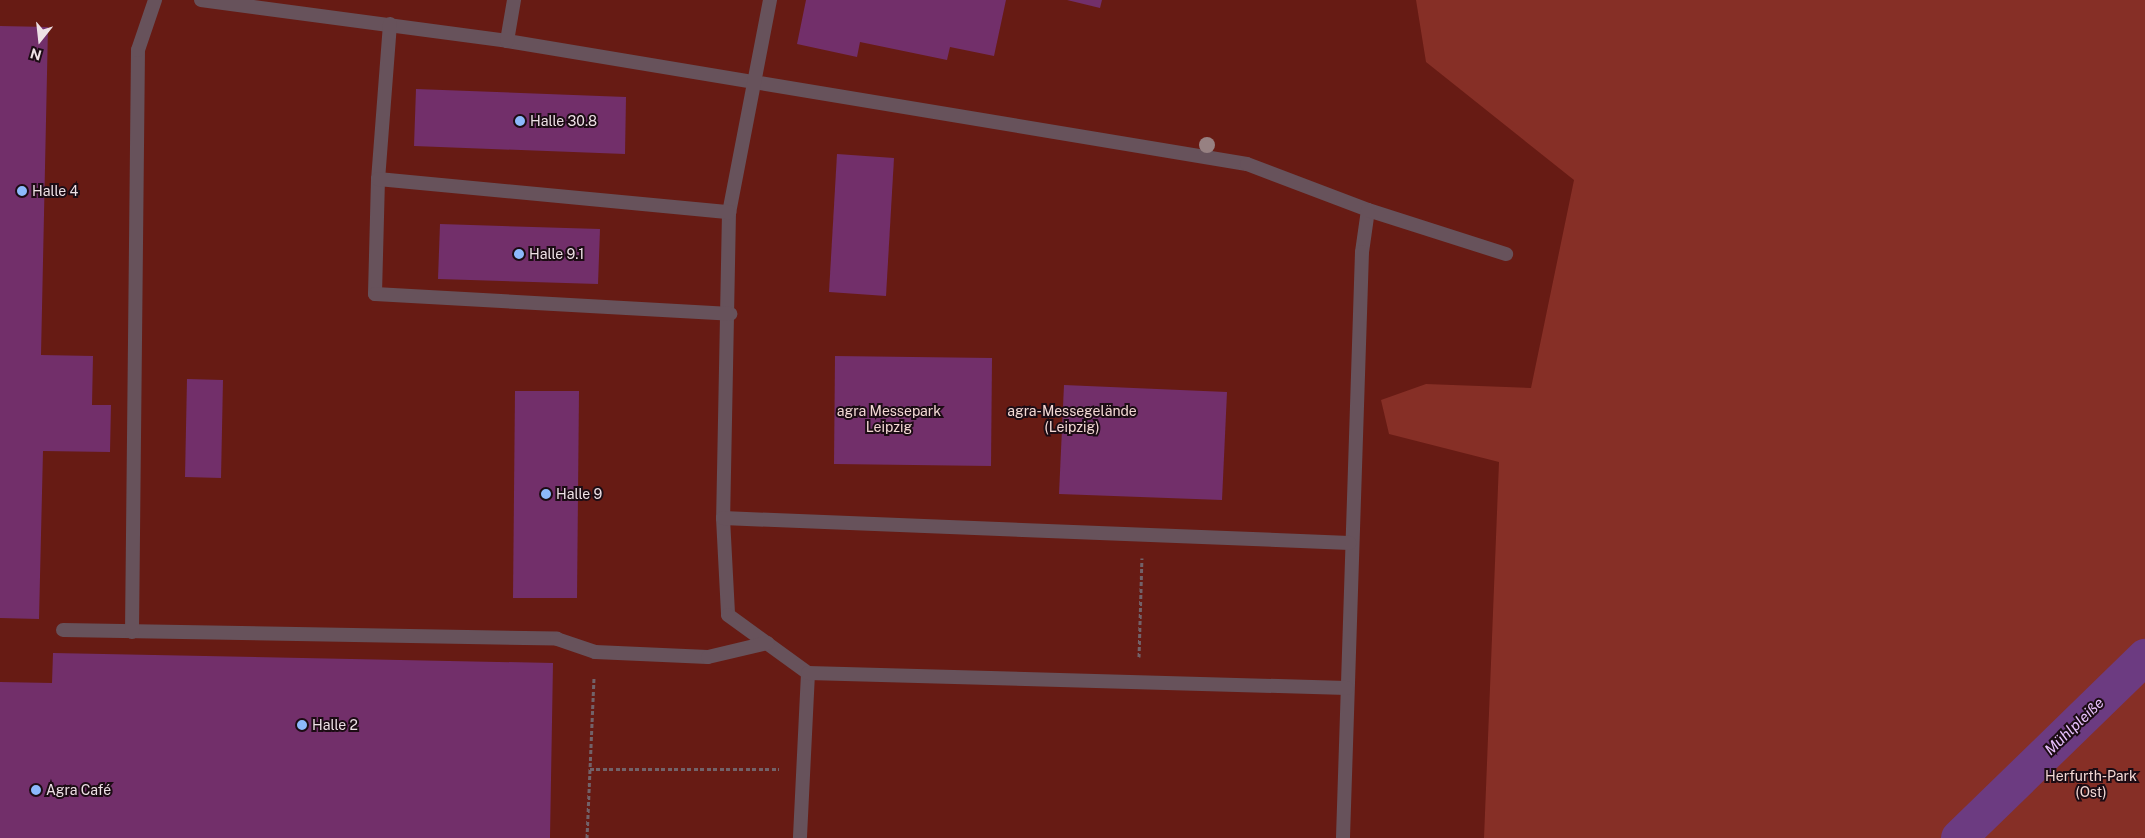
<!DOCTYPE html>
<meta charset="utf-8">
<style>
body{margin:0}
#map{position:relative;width:2145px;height:838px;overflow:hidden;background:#26151d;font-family:"Public Sans",sans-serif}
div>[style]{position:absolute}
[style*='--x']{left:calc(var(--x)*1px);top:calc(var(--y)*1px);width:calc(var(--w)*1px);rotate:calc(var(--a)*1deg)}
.green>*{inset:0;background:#671b14}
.forest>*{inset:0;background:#862f26}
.canal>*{height:36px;margin:-18px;padding:0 18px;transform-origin:18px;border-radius:18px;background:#6c3b81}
.building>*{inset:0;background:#722f6a}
.path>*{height:3px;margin-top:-1.5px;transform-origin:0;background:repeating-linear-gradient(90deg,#726269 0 4px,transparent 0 6.5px)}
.service>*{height:14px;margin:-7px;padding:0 7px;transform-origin:7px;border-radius:7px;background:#67525b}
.trees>*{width:16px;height:16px;margin:-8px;border-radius:50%;background:#978182}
.dots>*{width:14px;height:14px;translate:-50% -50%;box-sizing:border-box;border:2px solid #1c0c14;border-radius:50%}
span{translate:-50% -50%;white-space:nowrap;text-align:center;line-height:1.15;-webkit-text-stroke:4px #1c0c14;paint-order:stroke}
.poi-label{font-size:14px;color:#eee1e6}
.left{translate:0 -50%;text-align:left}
.park-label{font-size:14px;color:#f4d9d5}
.water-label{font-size:15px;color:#e8c1fc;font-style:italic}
.north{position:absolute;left:15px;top:15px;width:50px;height:50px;-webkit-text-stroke:4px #1c0c14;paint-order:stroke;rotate:196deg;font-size:14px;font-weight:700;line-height:20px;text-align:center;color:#eee1e6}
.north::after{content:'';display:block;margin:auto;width:18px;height:22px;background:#eee1e6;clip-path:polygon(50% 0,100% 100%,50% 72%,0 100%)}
</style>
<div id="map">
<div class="green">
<div style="clip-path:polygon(0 0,2145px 0,2145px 838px,0 838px)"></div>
</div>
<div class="forest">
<div style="clip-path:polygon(1416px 0,2145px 0,2145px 838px,1484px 838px,1499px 462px,1389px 434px,1381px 400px,1426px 384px,1531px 388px,1574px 180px,1426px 62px)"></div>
</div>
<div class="canal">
<div style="--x:1959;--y:838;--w:260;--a:-44.2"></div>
</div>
<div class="building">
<div style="clip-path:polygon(806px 0,1006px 0,994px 56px,950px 47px,947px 60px,860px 42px,857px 57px,797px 44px)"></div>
<div style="clip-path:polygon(1067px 0,1102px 0,1100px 8px)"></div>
<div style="clip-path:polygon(0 26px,48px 27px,41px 355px,93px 356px,92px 405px,111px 405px,110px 452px,43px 451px,39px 619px,0 618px)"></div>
<div style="clip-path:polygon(416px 89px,626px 97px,625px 154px,414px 146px)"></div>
<div style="clip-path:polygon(837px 154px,894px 158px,886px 296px,829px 292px)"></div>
<div style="clip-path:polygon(440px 224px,600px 229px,598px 284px,438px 279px)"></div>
<div style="clip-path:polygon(835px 356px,992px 358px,991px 466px,834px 464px)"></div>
<div style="clip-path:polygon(187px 379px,223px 380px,221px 478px,185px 477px)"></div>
<div style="clip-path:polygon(1064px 385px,1227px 392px,1222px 500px,1059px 494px)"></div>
<div style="clip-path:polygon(515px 391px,579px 391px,577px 598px,513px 598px)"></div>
<div style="clip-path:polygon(53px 653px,553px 663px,550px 838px,0 838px,0 682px,52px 683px)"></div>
</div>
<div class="path">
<div style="--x:1139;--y:657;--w:99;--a:-88.3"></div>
<div style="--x:590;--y:769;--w:189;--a:0"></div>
<div style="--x:587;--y:838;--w:162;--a:-87.5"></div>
</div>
<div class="service">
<div style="--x:201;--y:0;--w:309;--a:7.6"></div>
<div style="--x:507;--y:41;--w:750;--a:9.44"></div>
<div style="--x:1247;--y:164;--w:129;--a:20.8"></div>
<div style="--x:1368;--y:210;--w:42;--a:98.1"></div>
<div style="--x:1362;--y:252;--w:586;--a:91.86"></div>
<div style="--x:770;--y:0;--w:216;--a:100.9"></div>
<div style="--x:729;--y:212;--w:306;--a:91.1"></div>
<div style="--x:723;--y:518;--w:97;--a:87"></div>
<div style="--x:728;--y:615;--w:99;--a:35.9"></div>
<div style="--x:808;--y:673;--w:165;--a:92.8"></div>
<div style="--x:390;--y:24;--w:155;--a:94.4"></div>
<div style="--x:378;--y:179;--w:115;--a:91.5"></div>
<div style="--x:375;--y:294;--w:356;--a:3.2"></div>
<div style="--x:507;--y:41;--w:42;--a:-80.3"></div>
<div style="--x:378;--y:179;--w:353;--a:5.4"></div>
<div style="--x:1368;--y:210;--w:145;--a:17.7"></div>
<div style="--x:723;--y:518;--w:627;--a:2.28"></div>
<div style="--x:63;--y:630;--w:494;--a:1"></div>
<div style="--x:557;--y:639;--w:40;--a:18.9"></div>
<div style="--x:595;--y:652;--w:113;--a:2.5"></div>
<div style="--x:708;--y:657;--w:61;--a:-13.3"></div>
<div style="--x:132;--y:632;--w:582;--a:-89.41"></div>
<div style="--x:138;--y:50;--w:53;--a:-71.2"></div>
<div style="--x:808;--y:673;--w:539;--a:1.59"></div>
</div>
<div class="trees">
<div style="left:1207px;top:145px"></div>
</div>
<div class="dots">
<div style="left:520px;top:121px;background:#8cb9fc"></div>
<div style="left:22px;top:191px;background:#8cb9fc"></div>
<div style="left:519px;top:254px;background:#8cb9fc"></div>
<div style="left:546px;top:494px;background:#8cb9fc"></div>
<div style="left:302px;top:725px;background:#8cb9fc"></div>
<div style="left:36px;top:790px;background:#8cb9fc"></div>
</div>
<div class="poi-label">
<span class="left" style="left:530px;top:121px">Halle 30.8</span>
<span class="left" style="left:32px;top:191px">Halle 4</span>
<span class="left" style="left:529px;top:254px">Halle 9.1</span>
<span class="left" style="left:556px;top:494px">Halle 9</span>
<span class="left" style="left:312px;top:725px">Halle 2</span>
<span class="left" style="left:46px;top:790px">Agra Café</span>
</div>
<div class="park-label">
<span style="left:889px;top:419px">agra Messepark<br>Leipzig</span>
<span style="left:1072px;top:419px">agra-Messegelände<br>(Leipzig)</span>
<span style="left:2091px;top:784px">Herfurth-Park<br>(Ost)</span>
</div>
<div class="water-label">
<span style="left:2074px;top:726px;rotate:-44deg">Mühlpleiße</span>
</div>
<div class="north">N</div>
</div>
